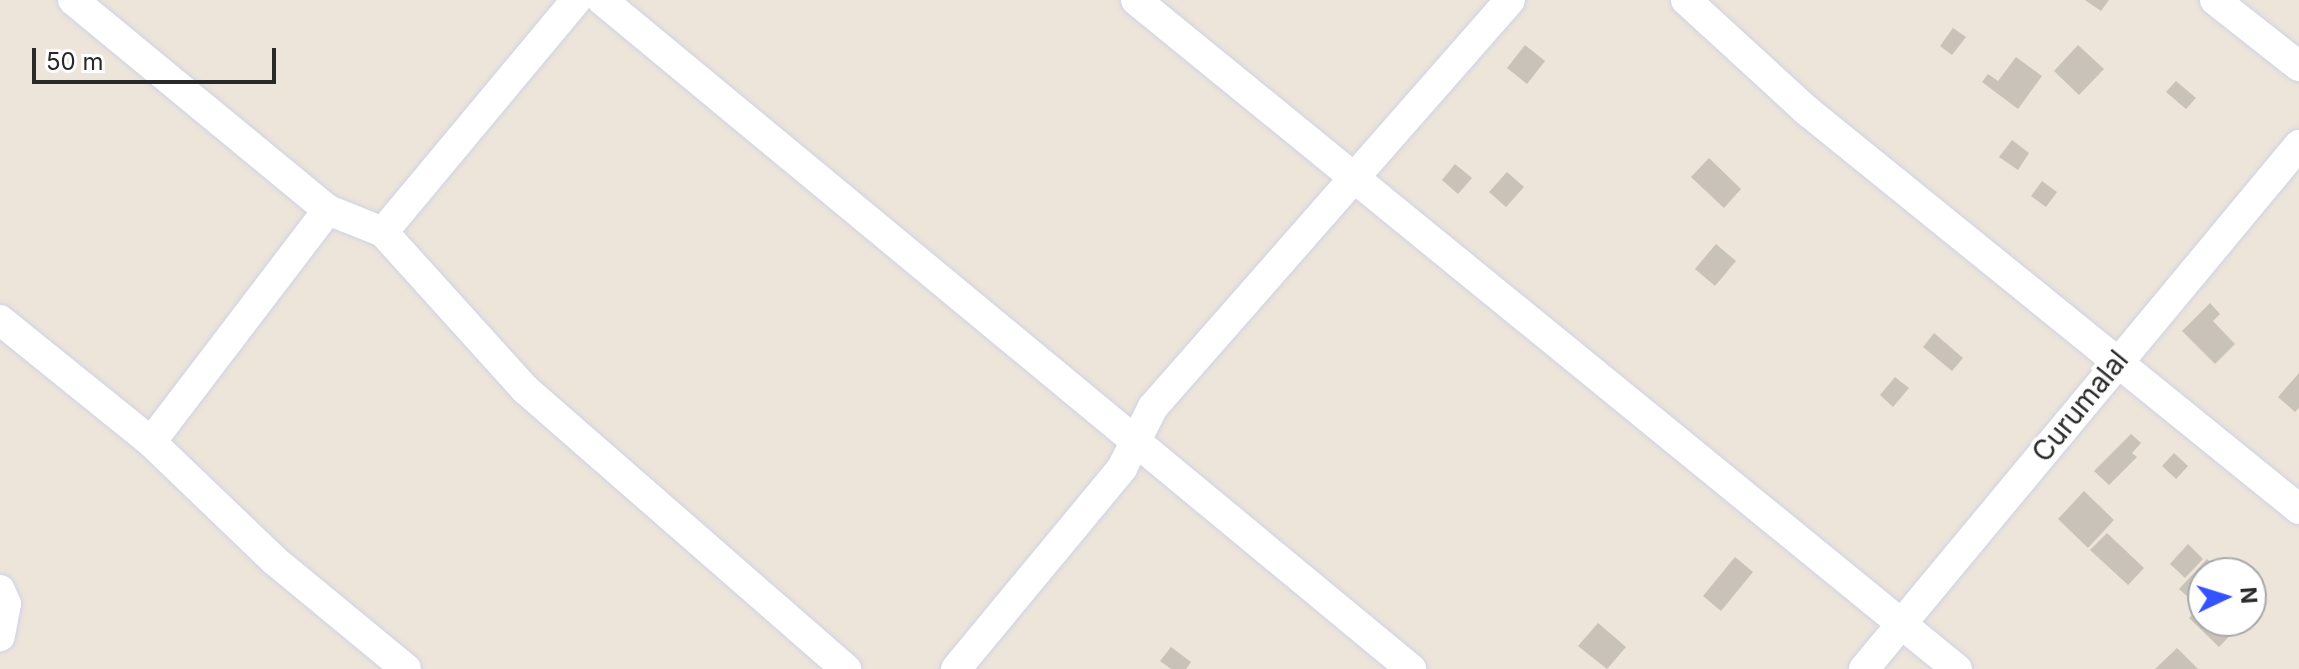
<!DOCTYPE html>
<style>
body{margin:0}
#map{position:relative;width:2299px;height:669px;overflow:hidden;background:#ede5da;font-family:Inter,sans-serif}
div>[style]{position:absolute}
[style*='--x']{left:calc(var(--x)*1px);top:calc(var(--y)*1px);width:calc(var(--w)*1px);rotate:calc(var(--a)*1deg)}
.building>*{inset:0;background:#c8c2b9}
.roads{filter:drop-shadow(0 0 2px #cfd2e4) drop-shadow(0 0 2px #cfd2e4)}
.minor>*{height:30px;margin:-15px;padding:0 15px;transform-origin:15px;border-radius:15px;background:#fff}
span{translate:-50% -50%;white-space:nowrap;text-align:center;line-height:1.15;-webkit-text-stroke:8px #fff;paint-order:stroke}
.street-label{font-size:28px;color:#292929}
.north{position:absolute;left:2187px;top:557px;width:80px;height:80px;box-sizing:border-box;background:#fff;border:2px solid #a9a9a9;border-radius:50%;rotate:86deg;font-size:22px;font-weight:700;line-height:32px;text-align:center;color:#292929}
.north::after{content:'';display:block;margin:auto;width:28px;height:36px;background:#3552ff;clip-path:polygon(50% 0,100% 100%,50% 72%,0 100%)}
.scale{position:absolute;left:32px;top:48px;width:244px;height:36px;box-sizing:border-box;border:4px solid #292929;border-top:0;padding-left:10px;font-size:24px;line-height:28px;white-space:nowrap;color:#292929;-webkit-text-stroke:6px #fff;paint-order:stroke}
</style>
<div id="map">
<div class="building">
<div style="clip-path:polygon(2085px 0,2109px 0,2101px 11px)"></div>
<div style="clip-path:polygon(1953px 28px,1966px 37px,1952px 55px,1940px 46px)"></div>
<div style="clip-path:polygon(1525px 45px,1545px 61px,1527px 84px,1507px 68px)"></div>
<div style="clip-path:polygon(2078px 45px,2104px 69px,2079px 95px,2054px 71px)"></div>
<div style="clip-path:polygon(2016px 57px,2042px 76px,2018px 109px,1982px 82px,1988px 74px,1998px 81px)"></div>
<div style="clip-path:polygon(2176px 81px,2196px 98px,2186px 109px,2166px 92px)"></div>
<div style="clip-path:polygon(2012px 140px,2029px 153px,2018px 170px,1999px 157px)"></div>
<div style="clip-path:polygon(1709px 158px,1741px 189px,1724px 208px,1691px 177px)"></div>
<div style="clip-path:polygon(1455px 164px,1472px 178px,1458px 194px,1442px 180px)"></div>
<div style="clip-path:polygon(1507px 172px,1524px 187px,1506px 207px,1489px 192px)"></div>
<div style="clip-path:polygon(2042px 181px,2057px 192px,2046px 207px,2031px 196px)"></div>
<div style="clip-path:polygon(1716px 244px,1736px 261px,1715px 286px,1695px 269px)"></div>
<div style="clip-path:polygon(2210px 303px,2220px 314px,2213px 321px,2235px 344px,2215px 364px,2182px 331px)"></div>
<div style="clip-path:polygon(1934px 333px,1963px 358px,1952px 371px,1923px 347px)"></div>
<div style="clip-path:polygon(2299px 373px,2299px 408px,2295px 412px,2278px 397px)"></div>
<div style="clip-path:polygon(1895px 377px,1909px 388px,1893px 407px,1880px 395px)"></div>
<div style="clip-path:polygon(2131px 434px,2141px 443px,2132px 453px,2137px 457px,2109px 485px,2094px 471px)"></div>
<div style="clip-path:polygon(2174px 453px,2188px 466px,2176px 479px,2162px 466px)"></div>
<div style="clip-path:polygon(2084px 491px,2114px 520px,2088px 548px,2058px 519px)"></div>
<div style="clip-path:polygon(2107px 533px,2144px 568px,2128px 585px,2090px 550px)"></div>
<div style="clip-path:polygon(2188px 544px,2203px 559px,2185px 578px,2170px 564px)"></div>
<div style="clip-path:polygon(1735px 557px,1753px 572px,1721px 611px,1703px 596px)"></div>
<div style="clip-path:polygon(2207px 559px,2221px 573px,2203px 573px,2203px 597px,2196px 604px,2179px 589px)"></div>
<div style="clip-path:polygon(2203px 604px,2203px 621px,2244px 621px,2219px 647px,2189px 618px)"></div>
<div style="clip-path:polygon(1598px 623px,1626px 647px,1607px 669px,1578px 646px)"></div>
<div style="clip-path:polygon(1171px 647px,1191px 662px,1186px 669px,1171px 669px,1160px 661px)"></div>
<div style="clip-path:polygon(2177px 648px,2198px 669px,2155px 669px)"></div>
</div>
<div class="roads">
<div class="minor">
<div style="--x:73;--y:0;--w:330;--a:39.5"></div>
<div style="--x:328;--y:210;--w:59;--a:21.8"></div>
<div style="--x:383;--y:232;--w:213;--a:47.9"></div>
<div style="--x:526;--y:390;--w:425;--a:41.1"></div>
<div style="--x:602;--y:0;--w:1050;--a:39.59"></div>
<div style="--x:1136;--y:0;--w:1059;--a:39.18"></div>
<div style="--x:1686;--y:0;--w:163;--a:42.5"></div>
<div style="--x:1806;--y:110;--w:634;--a:38.98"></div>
<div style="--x:2215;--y:0;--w:107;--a:38.2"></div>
<div style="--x:383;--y:232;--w:302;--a:-50.2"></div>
<div style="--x:0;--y:320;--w:194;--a:38.9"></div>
<div style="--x:151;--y:442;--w:170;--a:43.8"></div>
<div style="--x:274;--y:560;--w:171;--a:39.5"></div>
<div style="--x:151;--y:442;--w:292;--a:-52.7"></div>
<div style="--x:0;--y:590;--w:15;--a:67"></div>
<div style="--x:6;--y:604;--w:33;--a:101"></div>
<div style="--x:956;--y:669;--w:261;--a:-50.4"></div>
<div style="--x:1122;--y:468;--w:68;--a:-63.1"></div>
<div style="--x:1153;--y:407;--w:541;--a:-48.74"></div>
<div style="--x:1864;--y:669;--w:681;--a:-50.3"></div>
</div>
</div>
<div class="street-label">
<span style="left:2080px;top:406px;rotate:-51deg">Curumalal</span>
</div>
<div class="north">N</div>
<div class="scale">50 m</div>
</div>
